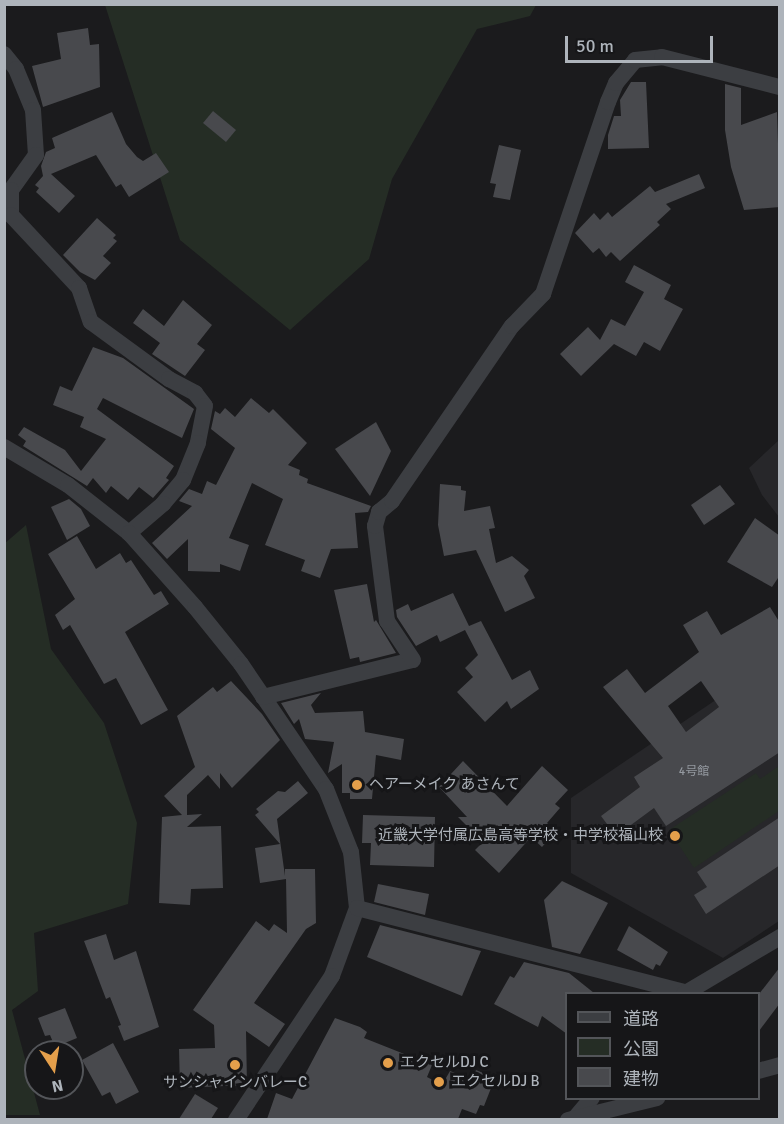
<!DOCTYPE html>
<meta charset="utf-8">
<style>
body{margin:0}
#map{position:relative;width:784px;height:1124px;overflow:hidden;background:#1b1b1d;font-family:Signika,"Noto Sans JP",sans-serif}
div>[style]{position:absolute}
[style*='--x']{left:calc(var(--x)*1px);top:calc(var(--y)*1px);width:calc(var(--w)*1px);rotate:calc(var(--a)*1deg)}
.built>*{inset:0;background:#27272a}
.green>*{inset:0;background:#252d25}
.building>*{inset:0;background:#48494d}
.minor>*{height:16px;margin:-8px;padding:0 8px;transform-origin:8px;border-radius:8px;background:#3c3e42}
.dots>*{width:16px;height:16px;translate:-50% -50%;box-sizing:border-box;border:3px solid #161618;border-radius:50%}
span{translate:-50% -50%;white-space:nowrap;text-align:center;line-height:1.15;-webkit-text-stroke:6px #161618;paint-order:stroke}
.number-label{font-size:12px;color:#9499a0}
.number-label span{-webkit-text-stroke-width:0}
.poi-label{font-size:15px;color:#aeb4bb}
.left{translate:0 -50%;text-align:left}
.right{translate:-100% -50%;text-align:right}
.frame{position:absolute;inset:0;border:6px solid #aeb4bb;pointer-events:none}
.legend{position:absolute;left:565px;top:992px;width:195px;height:108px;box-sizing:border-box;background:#161618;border:2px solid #535559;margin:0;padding:8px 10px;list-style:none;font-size:18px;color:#aeb4bb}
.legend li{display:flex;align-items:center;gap:12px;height:30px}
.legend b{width:30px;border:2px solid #535559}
.north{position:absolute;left:24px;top:1040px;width:60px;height:60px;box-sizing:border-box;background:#161618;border:2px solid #535559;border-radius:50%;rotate:168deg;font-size:16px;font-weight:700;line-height:24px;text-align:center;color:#aeb4bb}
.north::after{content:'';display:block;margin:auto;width:21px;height:27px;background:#e49f4b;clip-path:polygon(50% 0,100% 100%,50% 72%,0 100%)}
.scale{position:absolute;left:565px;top:36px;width:148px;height:27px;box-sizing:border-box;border:3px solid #aeb4bb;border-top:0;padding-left:8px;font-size:18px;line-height:21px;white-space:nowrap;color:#aeb4bb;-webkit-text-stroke:4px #161618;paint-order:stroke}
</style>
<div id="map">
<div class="built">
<div style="clip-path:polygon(779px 440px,779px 517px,762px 495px,749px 468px)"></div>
<div style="clip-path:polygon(779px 657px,779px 921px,723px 958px,571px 873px,571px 798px)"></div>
</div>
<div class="green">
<div style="clip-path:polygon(105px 5px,536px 5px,530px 16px,477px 29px,392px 179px,369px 259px,290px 330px,180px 240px)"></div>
<div style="clip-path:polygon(26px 525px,51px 649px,104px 723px,137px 823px,128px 904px,34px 933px,38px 991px,12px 1010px,40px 1115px,5px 1115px,4px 544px)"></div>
<div style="clip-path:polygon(779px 766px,779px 811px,694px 868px,669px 830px,756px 773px,760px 779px)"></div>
</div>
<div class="building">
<div style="clip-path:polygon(88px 28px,90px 45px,99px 44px,100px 87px,43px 107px,32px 66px,61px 59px,57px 33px)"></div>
<div style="clip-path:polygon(631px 82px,646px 82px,649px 148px,608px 149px,608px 135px,614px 116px,621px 116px,620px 100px)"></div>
<div style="clip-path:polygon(725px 84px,741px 88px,741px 125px,777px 112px,780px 207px,744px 210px,731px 167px,725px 130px)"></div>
<div style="clip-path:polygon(213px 111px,236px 130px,226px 142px,203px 123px)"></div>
<div style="clip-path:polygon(112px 112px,126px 144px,137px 157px,143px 161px,156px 153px,169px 172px,129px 197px,121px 184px,116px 187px,96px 155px,51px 174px,75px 196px,59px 213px,36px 192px,39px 188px,35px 185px,43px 176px,41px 166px,46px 152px,55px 148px,52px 138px)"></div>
<div style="clip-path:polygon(499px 145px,521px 150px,510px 200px,493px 197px,496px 184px,490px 183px)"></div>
<div style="clip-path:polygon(699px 174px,705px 188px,666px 204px,671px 209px,657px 222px,660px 225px,620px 261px,611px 252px,606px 257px,599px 248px,593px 253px,575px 233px,594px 213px,600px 220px,608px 212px,612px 217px,650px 186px,655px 192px)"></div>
<div style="clip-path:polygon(97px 218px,116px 235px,113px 238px,117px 241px,103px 256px,111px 263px,95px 280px,80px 272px,63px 255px)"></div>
<div style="clip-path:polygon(634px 265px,671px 285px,664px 299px,683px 309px,660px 351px,644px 342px,636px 356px,614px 344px,581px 376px,560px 354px,588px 327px,600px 340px,611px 319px,625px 326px,644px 292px,625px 282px)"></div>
<div style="clip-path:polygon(183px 300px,212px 325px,197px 344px,205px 350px,185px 376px,152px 354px,160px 343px,133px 323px,143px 309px,164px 326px)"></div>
<div style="clip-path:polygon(93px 347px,123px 358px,194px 409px,182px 438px,103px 398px,97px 409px,174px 466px,166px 478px,169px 480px,153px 498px,139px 487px,128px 500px,111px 486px,106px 493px,93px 478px,87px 486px,23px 446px,26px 441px,18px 435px,24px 427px,65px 450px,81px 471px,106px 439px,80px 427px,84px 417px,53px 405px,60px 386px,72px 391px)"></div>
<div style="clip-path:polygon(251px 398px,269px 413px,273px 409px,307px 443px,288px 465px,300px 470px,299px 475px,308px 479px,307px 483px,371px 506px,368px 512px,355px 513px,358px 548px,331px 549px,320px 578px,301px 571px,305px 560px,265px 545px,283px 499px,252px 483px,229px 538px,249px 545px,240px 571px,220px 564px,220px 572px,188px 571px,188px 539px,167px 559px,152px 543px,192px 506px,179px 501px,189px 489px,202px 494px,207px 481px,216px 485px,235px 448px,211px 429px,215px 411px,220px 414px,225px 408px,235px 417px)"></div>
<div style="clip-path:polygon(376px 422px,391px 451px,370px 496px,335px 449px)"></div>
<div style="clip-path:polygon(440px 484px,461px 486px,461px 490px,466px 491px,464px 511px,490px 506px,495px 528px,489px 529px,496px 563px,512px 556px,529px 570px,524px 576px,535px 598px,505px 612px,476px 550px,444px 556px,438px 525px)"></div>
<div style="clip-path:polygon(720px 485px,735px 504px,704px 525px,691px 505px)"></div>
<div style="clip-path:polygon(69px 499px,81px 509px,90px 526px,67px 540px,51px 507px)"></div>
<div style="clip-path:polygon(755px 518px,780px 536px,780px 575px,772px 587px,727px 562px)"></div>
<div style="clip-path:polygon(77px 536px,96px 569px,120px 553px,126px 563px,131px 560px,154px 595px,161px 591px,169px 604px,125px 632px,168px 710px,141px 725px,116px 678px,104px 684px,70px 625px,63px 630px,55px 615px,75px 599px,48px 554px)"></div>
<div style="clip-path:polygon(367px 584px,374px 622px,376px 620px,396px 653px,360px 662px,359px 657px,350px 659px,334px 590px)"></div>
<div style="clip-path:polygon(453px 593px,469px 626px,481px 621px,512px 680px,530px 670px,539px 689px,511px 709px,507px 701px,485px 722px,457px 692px,473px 677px,465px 668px,478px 655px,465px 630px,440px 642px,437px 635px,416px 646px,397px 617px,396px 610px,408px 604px,411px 611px)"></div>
<div style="clip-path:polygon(evenodd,770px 607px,780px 623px,780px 752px,666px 826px,654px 808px,616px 836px,601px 816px,640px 787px,634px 777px,663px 758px,603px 687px,627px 669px,645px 693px,699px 652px,683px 625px,707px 611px,721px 635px,770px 607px,701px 681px,719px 707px,686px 732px,668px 706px,701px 681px)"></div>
<div style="clip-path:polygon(231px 681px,262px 714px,280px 740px,232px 788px,220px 773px,220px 789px,208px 775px,187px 795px,187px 815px,202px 814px,187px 827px,221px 826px,223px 888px,191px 889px,190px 905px,159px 903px,162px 817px,182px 815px,164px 796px,195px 767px,177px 716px,213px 687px,217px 692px)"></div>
<div style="clip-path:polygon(321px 693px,311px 705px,315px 713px,363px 711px,365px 732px,404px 739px,401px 760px,376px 755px,372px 799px,350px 799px,350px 793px,342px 793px,342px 764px,328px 773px,334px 742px,305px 739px,299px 719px,294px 724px,281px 703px)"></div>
<div style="clip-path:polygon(463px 761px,507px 806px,542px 766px,568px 790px,555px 804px,560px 808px,547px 823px,556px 831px,542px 847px,531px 837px,499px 873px,475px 850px,483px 842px,458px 817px,467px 817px,439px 787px)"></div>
<div style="clip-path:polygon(298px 781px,308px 793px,277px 819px,285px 876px,285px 869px,315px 869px,316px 923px,306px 929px,254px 1003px,285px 1024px,269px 1047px,246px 1031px,247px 1085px,180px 1088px,179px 1049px,215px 1048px,214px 1025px,193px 1010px,256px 921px,269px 931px,274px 924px,287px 933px,286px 879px,260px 883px,255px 848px,280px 844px,255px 815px,259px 812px,256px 809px,278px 791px,285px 792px)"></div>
<div style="clip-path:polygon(363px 815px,435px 817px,434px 867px,370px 865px,371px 843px,362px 843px)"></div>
<div style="clip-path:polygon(780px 817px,780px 865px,706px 914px,694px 895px,707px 887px,697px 872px)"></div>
<div style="clip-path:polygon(562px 881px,608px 903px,580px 954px,552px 947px,544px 900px)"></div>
<div style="clip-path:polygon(378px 884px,429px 894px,425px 915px,374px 902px)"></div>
<div style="clip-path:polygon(380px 925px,481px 951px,462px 996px,367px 957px)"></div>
<div style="clip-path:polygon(629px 926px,668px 952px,660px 966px,656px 964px,653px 970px,617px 950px)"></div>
<div style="clip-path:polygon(106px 934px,114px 960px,136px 951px,159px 1027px,124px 1041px,118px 1026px,121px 1025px,110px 997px,106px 999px,84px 941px)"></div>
<div style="clip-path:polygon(524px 962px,569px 973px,594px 993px,567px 993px,567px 1034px,542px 1016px,538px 1027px,494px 1004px,510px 976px,514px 978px)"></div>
<div style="clip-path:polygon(780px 967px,780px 1003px,759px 1031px,759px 994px)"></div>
<div style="clip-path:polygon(65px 1008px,77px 1038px,55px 1047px,50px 1035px,45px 1036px,38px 1018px)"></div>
<div style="clip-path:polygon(335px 1018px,360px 1027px,367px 1032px,364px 1038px,432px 1065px,427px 1077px,442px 1085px,450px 1071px,472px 1080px,476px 1070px,495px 1078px,484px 1106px,480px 1105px,476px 1114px,462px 1109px,458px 1119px,267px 1119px,276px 1093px,292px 1099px)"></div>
<div style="clip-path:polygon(113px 1043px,139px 1092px,116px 1104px,110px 1092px,102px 1096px,82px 1060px)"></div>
<div style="clip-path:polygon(195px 1094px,218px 1108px,211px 1119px,179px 1119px)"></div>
</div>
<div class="minor">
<div style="--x:4;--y:54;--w:19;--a:51"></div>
<div style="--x:16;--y:69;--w:44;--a:67.5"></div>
<div style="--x:33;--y:110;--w:45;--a:86.2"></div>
<div style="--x:36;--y:155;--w:43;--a:125.5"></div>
<div style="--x:11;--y:190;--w:25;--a:90"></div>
<div style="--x:11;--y:215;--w:100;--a:47"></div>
<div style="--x:79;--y:288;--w:36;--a:71"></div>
<div style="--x:91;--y:322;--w:97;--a:36.2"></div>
<div style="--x:169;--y:379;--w:30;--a:28"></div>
<div style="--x:195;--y:393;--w:16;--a:52"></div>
<div style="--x:205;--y:406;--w:38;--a:101"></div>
<div style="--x:198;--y:443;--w:40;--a:112"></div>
<div style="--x:183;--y:480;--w:31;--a:130"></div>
<div style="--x:163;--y:504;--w:45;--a:139.5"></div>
<div style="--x:4;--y:447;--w:74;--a:30.7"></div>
<div style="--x:68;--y:485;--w:78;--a:38.2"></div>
<div style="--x:129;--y:533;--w:99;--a:48.3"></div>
<div style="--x:195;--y:607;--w:73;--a:51.1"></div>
<div style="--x:241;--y:664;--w:151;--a:55.8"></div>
<div style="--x:326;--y:789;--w:68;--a:68.4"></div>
<div style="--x:351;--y:852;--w:56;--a:83.9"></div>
<div style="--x:357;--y:908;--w:72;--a:110.2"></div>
<div style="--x:332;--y:976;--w:173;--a:123.7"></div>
<div style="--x:263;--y:697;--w:154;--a:-13.9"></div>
<div style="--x:413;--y:660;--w:47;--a:-123.7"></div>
<div style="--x:387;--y:621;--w:96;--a:-97.2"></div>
<div style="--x:375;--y:526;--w:15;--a:-74"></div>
<div style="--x:379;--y:512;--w:17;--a:-40"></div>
<div style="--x:392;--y:501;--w:212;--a:-55.6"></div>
<div style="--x:512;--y:326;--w:45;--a:-45.9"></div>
<div style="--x:543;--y:294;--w:203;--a:-71.3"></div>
<div style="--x:608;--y:102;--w:21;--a:-67"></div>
<div style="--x:616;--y:83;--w:30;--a:-50"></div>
<div style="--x:635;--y:60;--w:27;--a:-6"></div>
<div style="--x:662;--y:57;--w:122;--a:14.3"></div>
<div style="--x:357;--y:908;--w:339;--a:14.4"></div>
<div style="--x:684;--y:994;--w:112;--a:-30.7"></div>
<div style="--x:758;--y:1071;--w:23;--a:-15"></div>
<div style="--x:575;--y:1118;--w:26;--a:-50"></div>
<div style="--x:568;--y:1120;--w:92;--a:-13.9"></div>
</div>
<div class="dots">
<div style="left:357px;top:785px;background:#e49f4b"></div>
<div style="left:675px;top:836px;background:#e49f4b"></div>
<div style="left:388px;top:1063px;background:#e49f4b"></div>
<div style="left:235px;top:1065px;background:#e49f4b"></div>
<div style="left:439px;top:1082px;background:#e49f4b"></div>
</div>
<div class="number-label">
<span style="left:694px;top:772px">4号館</span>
</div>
<div class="poi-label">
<span class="left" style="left:369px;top:785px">ヘアーメイク あさんて</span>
<span class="right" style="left:663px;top:836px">近畿大学付属広島高等学校・中学校福山校</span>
<span class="left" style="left:400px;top:1063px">エクセルDJ C</span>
<span class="left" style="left:451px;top:1082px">エクセルDJ B</span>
<span style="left:235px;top:1083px">サンシャインバレーC</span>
</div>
<div class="frame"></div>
<ul class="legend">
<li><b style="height:8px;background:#3c3e42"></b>道路</li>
<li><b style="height:16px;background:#252d25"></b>公園</li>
<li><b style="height:16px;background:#48494d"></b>建物</li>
</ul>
<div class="north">N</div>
<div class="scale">50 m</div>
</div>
